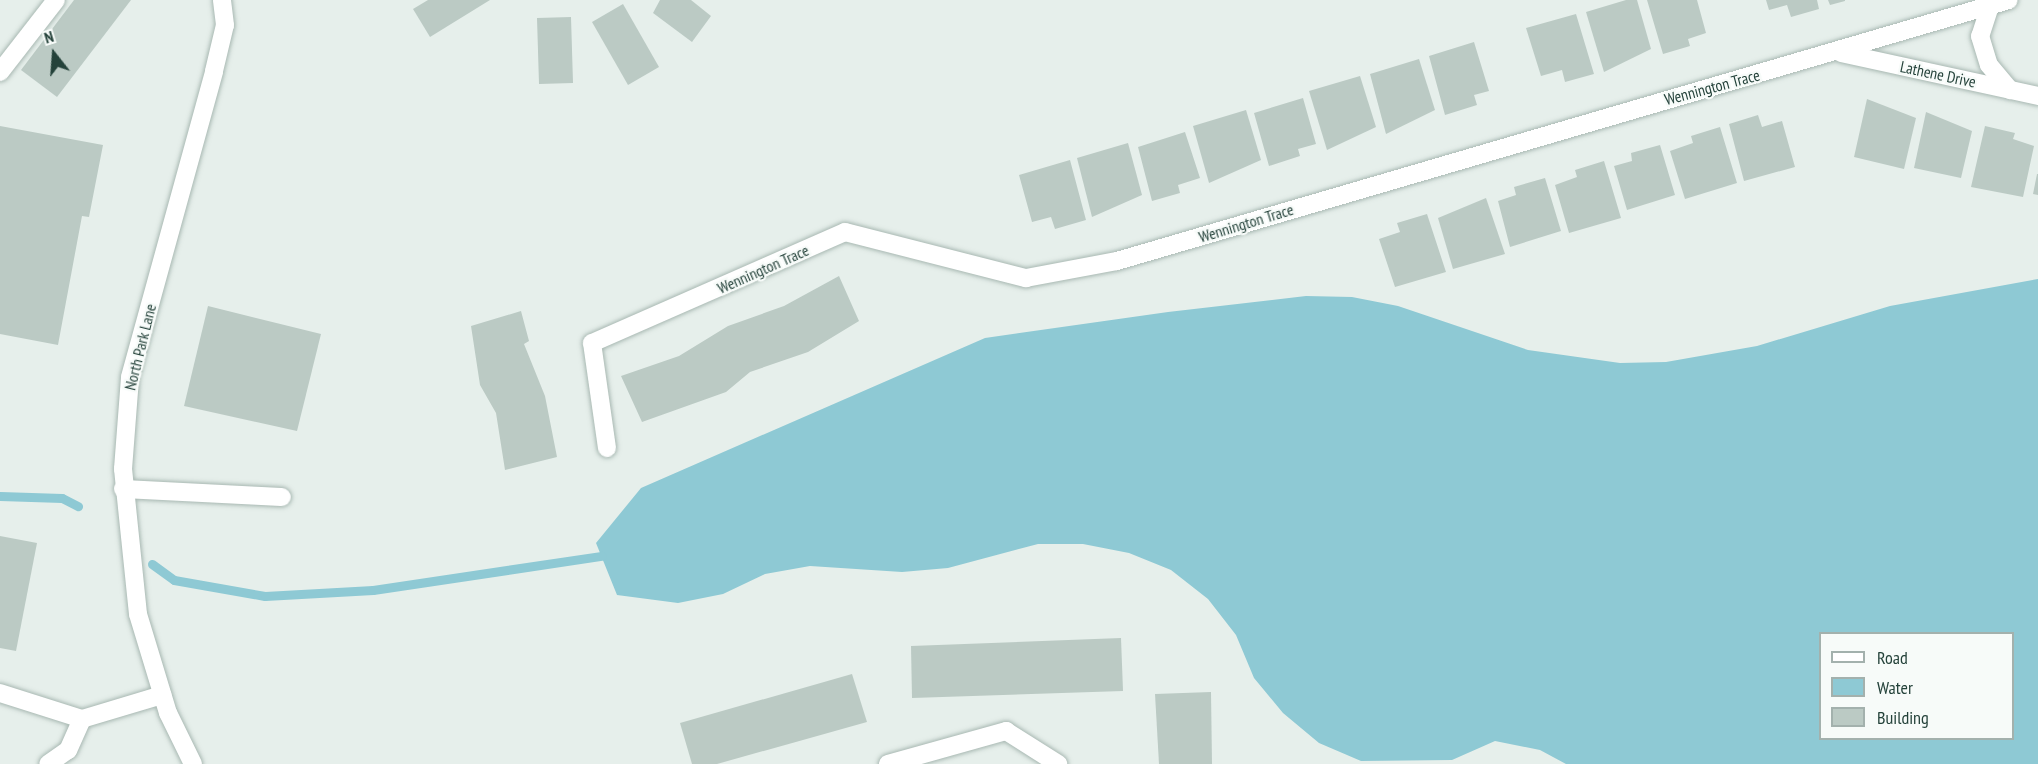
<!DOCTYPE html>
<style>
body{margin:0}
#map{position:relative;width:2038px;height:764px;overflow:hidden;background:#e6efeb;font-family:"PT Sans Narrow",sans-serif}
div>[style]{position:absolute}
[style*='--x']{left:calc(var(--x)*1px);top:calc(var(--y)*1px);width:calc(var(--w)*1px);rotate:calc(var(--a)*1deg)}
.water>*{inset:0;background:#8ec9d4}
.stream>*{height:9px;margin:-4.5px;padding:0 4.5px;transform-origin:4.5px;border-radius:4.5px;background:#8ec9d4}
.building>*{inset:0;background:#bbcac4}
.roads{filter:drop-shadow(0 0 2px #a8b8b2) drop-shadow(0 0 2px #a8b8b2)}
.minor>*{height:18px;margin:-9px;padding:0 9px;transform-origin:9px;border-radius:9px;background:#fff}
span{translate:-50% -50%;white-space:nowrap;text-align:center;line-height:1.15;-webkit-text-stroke:4.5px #f7fbf9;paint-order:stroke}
.street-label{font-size:16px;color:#24423a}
.legend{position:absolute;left:1819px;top:632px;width:195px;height:108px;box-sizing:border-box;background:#f7fbf9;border:2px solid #a3b1ad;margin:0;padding:8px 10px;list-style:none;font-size:18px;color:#24423a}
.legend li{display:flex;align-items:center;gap:12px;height:30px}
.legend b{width:30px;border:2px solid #a3b1ad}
.north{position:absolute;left:24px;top:24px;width:60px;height:60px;-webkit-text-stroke:4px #f7fbf9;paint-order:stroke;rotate:343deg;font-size:16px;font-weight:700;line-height:24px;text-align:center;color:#24423a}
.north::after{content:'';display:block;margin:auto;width:21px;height:27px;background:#24423a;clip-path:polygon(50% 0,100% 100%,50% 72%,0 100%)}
</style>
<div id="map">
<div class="water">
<div style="clip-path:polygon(evenodd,2038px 279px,2038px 764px,1566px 764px,1540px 750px,1495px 741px,1452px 760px,1361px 761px,1319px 743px,1283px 713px,1254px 678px,1236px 635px,1208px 599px,1171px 570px,1129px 553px,1083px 544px,1038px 544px,948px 568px,902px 572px,810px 566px,765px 574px,723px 594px,678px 603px,617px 595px,596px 543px,641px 488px,985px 338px,1168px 312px,1306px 296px,1352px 297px,1398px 306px,1528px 350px,1620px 363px,1666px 362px,1757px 346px,1890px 306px,2038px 279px,1820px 634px,2012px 634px,2012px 738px,1820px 738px,1820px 634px)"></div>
</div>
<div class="stream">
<div style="--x:0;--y:496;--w:62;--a:1.8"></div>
<div style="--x:62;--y:498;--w:18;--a:27"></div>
<div style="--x:152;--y:564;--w:27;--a:36"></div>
<div style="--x:174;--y:580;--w:92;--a:10"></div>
<div style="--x:265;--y:596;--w:108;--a:-3.2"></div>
<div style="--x:373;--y:590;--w:231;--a:-8.5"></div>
</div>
<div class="building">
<div style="clip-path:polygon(74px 0,131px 0,57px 97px,21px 70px)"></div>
<div style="clip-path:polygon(428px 0,490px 0,430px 37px,413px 9px)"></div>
<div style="clip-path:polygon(660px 0,691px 0,711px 16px,692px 42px,653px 13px)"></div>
<div style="clip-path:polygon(1626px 0,1637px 0,1651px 49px,1604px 72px,1586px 12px)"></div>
<div style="clip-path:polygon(1647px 0,1697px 0,1706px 33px,1688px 39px,1690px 46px,1663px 54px)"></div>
<div style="clip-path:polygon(1766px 0,1817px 0,1819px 9px,1791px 17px,1787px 5px,1769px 10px)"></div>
<div style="clip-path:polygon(1828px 0,1845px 0,1845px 1px,1830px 5px)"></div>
<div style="clip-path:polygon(623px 4px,659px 67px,628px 85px,592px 22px)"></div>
<div style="clip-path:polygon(1576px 14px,1594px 74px,1565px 82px,1562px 70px,1541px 76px,1526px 28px)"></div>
<div style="clip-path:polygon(571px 17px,573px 83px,539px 84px,537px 18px)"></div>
<div style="clip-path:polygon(1474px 42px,1489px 91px,1474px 95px,1477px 105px,1445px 115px,1429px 56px)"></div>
<div style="clip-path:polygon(1419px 59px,1435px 110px,1386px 134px,1370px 74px)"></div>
<div style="clip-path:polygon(1360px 76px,1376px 127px,1327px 150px,1309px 91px)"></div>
<div style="clip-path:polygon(1303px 98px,1316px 144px,1298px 149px,1300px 156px,1269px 166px,1254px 113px)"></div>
<div style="clip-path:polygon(1867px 99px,1916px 118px,1904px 169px,1854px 157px)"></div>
<div style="clip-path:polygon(1246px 110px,1261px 160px,1209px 183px,1193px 126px)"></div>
<div style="clip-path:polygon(1926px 112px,1972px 131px,1961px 178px,1914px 168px)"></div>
<div style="clip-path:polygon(1758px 115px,1762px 127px,1782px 121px,1795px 167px,1744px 181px,1729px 124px)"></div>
<div style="clip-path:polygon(0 126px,103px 145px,89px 217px,82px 216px,58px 345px,0 334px)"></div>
<div style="clip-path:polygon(1985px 126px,2015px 133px,2013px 139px,2034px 146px,2023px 197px,1971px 187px)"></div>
<div style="clip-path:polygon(1720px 127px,1737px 183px,1685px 199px,1670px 151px,1693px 143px,1691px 136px)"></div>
<div style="clip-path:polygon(1185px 132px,1200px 178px,1178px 185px,1180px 193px,1152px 201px,1138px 147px)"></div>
<div style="clip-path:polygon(1128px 143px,1142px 195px,1092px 217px,1077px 158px)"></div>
<div style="clip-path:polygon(1660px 145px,1675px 195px,1627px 210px,1614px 166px,1632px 161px,1631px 153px)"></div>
<div style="clip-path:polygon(1070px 160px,1086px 220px,1055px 229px,1051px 217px,1032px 222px,1019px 175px)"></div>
<div style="clip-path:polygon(1604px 161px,1621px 218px,1569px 233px,1555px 185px,1577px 177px,1575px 170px)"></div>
<div style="clip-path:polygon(2037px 174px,2038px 174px,2038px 195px,2033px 194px)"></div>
<div style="clip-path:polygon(1545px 178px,1561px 231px,1510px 247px,1498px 201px,1516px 195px,1514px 187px)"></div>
<div style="clip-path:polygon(1486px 198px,1505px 254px,1453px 269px,1438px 218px)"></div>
<div style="clip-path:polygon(1427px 214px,1446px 272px,1395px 287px,1379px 239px,1400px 232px,1397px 223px)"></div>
<div style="clip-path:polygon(839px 276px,859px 321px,808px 352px,750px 372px,726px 392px,642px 422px,621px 376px,679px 356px,728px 326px,784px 306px)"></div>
<div style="clip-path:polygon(208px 306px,321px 334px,297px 431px,184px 406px)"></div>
<div style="clip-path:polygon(521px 311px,529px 341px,524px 344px,545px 396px,557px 457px,505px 470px,496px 413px,480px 385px,471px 326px)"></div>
<div style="clip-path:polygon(0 536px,37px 543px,16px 651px,0 648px)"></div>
<div style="clip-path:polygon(1121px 638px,1123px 691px,912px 698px,911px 646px)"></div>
<div style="clip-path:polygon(852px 674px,867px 722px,717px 764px,692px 764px,680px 723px)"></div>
<div style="clip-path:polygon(1211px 692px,1212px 764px,1159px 764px,1155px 694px)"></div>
</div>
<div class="roads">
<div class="minor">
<div style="--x:1990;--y:6;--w:32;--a:108"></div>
<div style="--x:1980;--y:36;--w:30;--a:73"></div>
<div style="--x:1989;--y:65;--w:33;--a:50"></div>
<div style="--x:1841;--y:53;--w:202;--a:12.3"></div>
<div style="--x:0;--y:72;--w:91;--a:-52.1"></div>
<div style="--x:607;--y:448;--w:106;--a:-98.1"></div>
<div style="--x:592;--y:343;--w:276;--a:-23.7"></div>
<div style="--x:845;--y:232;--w:187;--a:14.3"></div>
<div style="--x:1026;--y:278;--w:93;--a:-10.6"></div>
<div style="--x:1117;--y:261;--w:929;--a:-16.31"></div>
<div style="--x:123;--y:489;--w:159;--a:2.9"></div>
<div style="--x:0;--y:693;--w:86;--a:17.6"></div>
<div style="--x:82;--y:719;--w:34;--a:114"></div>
<div style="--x:68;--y:750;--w:24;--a:145"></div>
<div style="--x:82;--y:719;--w:84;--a:-16.7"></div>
<div style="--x:193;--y:764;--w:57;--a:-116.1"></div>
<div style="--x:168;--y:713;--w:103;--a:-106.9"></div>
<div style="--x:138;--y:614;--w:146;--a:-95.9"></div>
<div style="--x:123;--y:469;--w:92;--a:-85.6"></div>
<div style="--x:130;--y:377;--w:317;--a:-74.6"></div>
<div style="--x:214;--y:71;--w:47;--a:-76.6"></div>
<div style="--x:225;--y:25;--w:25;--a:-97"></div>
<div style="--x:888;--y:764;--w:123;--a:-15.6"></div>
<div style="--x:1006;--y:731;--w:62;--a:32.4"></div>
</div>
</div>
<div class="street-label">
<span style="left:1938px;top:74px;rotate:12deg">Lathene Drive</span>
<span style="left:1712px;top:87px;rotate:-15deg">Wennington Trace</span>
<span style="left:1246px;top:223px;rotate:-17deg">Wennington Trace</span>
<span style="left:763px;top:269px;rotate:-24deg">Wennington Trace</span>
<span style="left:140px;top:347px;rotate:-76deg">North Park Lane</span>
</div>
<ul class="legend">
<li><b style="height:8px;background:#fff"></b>Road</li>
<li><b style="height:16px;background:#8ec9d4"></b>Water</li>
<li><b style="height:16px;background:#bbcac4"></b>Building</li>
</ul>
<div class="north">N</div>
</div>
